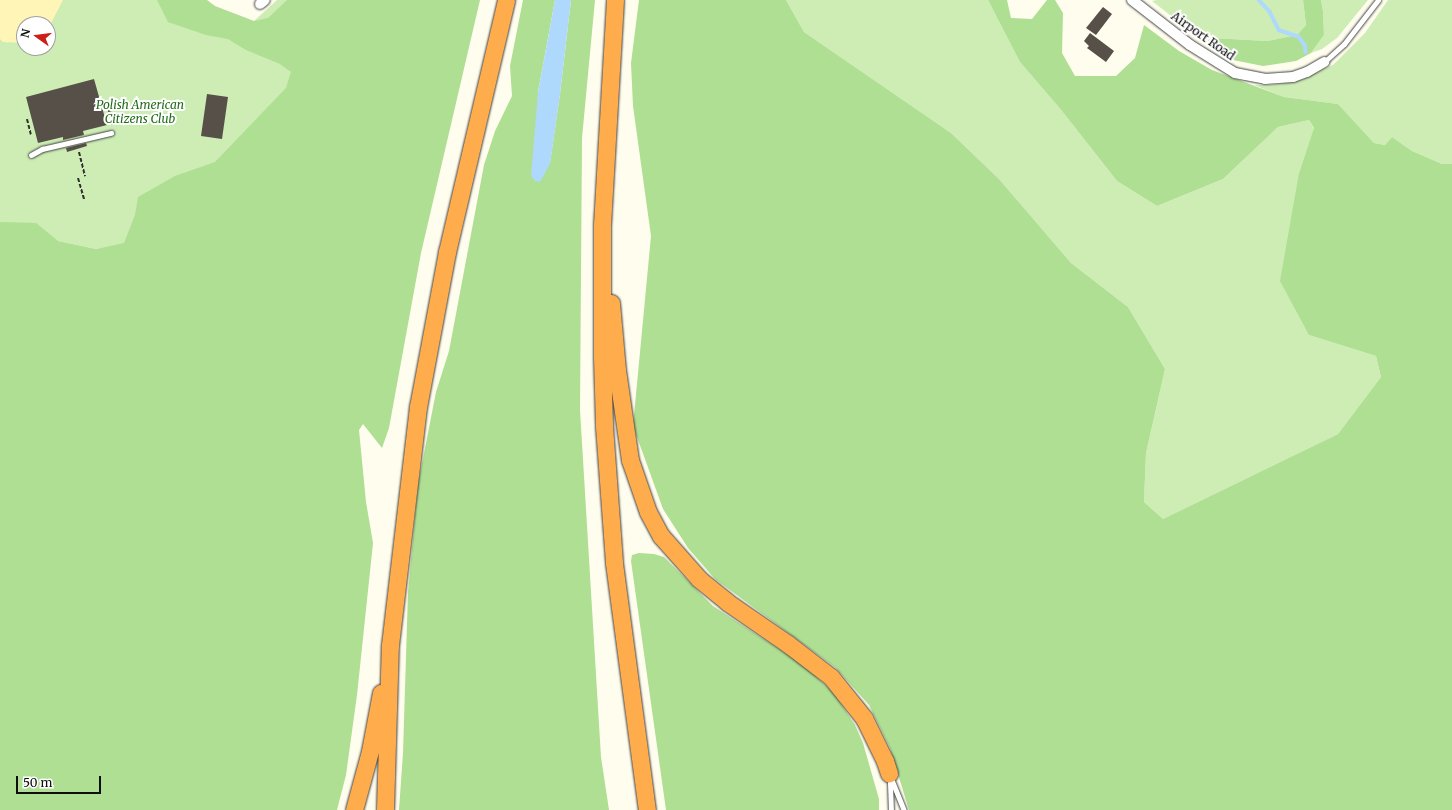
<!DOCTYPE html>
<style>
body{margin:0}
#map{position:relative;width:1452px;height:810px;overflow:hidden;background:#fffdee;font-family:Merriweather,serif}
div>[style]{position:absolute}
[style*='--x']{left:calc(var(--x)*1px);top:calc(var(--y)*1px);width:calc(var(--w)*1px);rotate:calc(var(--a)*1deg)}
.green>*{inset:0;background:#cdedb4}
.forest>*{inset:0;background:#aedf92}
.sand>*{inset:0;background:#fff5b6}
.water>*{inset:0;background:#aed8fc}
.stream>*{height:3.5px;margin:-1.75px;padding:0 1.75px;transform-origin:1.75px;border-radius:1.75px;background:#aed8fc}
.building>*{inset:0;background:#575049}
.path>*{height:2px;margin-top:-1px;transform-origin:0;background:repeating-linear-gradient(90deg,#303030 0 4px,transparent 0 6px)}
.roads{filter:drop-shadow(0 0 1px #414141) drop-shadow(0 0 1px #414141)}
.lane>*{height:5px;margin:-2.5px;padding:0 2.5px;transform-origin:2.5px;border-radius:2.5px;background:#fff}
.street>*{height:10px;margin:-5px;padding:0 5px;transform-origin:5px;border-radius:5px;background:#fff}
.highway>*{height:17px;margin:-8.5px;padding:0 8.5px;transform-origin:8.5px;border-radius:8.5px;background:#ffad4c}
span{translate:-50% -50%;white-space:nowrap;text-align:center;line-height:1.15;-webkit-text-stroke:4px #fff;paint-order:stroke}
.street-label{font-size:12px;color:#0e0e0e}
.park-label{font-size:12px;color:#226b18;font-style:italic}
.north{position:absolute;left:16px;top:16px;width:40px;height:40px;box-sizing:border-box;background:#fff;border:1px solid #9f9f9f;border-radius:50%;rotate:284deg;font-size:11px;font-weight:700;line-height:16px;text-align:center;color:#0e0e0e}
.north::after{content:'';display:block;margin:auto;width:14px;height:18px;background:#ca2019;clip-path:polygon(50% 0,100% 100%,50% 72%,0 100%)}
.scale{position:absolute;left:16px;top:776px;width:85px;height:18px;box-sizing:border-box;border:2px solid #0e0e0e;border-top:0;padding-left:5px;font-size:12px;line-height:14px;white-space:nowrap;color:#0e0e0e;-webkit-text-stroke:3px #fff;paint-order:stroke}
</style>
<div id="map">
<div class="green">
<div style="clip-path:polygon(evenodd,0 0,203px 0,211px 24px,254px 21px,277px 0,361px 0,134px 297px,117px 245px,96px 249px,58px 241px,0 244px,0 0,24px 24px,48px 24px,48px 48px,24px 48px,24px 24px)"></div>
<div style="clip-path:polygon(786px 0,988px 0,1020px 62px,1062px 111px,1117px 181px,1157px 206px,1223px 179px,1278px 127px,1309px 120px,1314px 129px,1299px 173px,1309px 335px,1376px 356px,1381px 377px,1338px 434px,1163px 519px,1144px 502px,1146px 453px,1165px 369px,1128px 307px,1071px 263px,999px 179px,951px 133px,804px 32px)"></div>
<div style="clip-path:polygon(1157px 0,1303px 0,1306px 25px,1297px 35px,1267px 41px,1212px 38px,1211px 47px,1152px 1px)"></div>
<div style="clip-path:polygon(1321px 0,1368px 0,1337px 38px,1322px 49px,1311px 53px,1324px 35px,1323px 11px)"></div>
<div style="clip-path:polygon(1388px 0,1452px 0,1452px 164px,1442px 164px,1412px 151px,1392px 137px,1385px 145px,1374px 143px,1338px 104px,1284px 97px,1254px 85px,1272px 85px,1297px 81px,1333px 65px,1365px 33px)"></div>
</div>
<div class="forest">
<div style="clip-path:polygon(157px 0,207px 0,215px 6px,254px 21px,268px 18px,287px 0,480px 0,421px 253px,389px 428px,382px 448px,363px 424px,359px 430px,366px 502px,373px 543px,357px 695px,346px 775px,337px 810px,0 810px,0 222px,36px 223px,58px 241px,96px 249px,124px 243px,135px 215px,138px 197px,175px 176px,215px 162px,286px 88px,291px 72px,280px 64px,246px 50px,228px 39px,206px 35px,168px 22px)"></div>
<div style="clip-path:polygon(523px 0,555px 0,538px 92px,550px 163px,560px 94px,571px 0,595px 0,582px 138px,580px 410px,601px 757px,609px 810px,399px 810px,403px 753px,408px 592px,418px 484px,436px 392px,449px 351px,484px 165px,495px 131px,512px 96px,510px 66px)"></div>
<div style="clip-path:polygon(639px 0,786px 0,804px 32px,951px 133px,999px 179px,1071px 263px,1128px 307px,1165px 369px,1146px 453px,1144px 502px,1163px 519px,1338px 434px,1381px 377px,1376px 356px,1309px 335px,1280px 281px,1299px 173px,1314px 128px,1309px 120px,1278px 127px,1223px 179px,1157px 206px,1117px 181px,1062px 111px,1020px 62px,988px 0,1007px 0,1011px 18px,1032px 19px,1047px 0,1055px 0,1063px 13px,1062px 53px,1075px 76px,1116px 76px,1135px 58px,1144px 25px,1179px 51px,1212px 70px,1284px 97px,1338px 104px,1374px 143px,1385px 145px,1392px 137px,1412px 151px,1442px 164px,1452px 164px,1452px 810px,909px 810px,890px 748px,869px 705px,836px 668px,715px 579px,688px 548px,663px 509px,633px 426px,651px 236px,633px 106px,631px 63px)"></div>
<div style="clip-path:polygon(1303px 0,1321px 0,1323px 11px,1324px 35px,1311px 53px,1296px 61px,1263px 66px,1228px 59px,1211px 47px,1212px 38px,1267px 41px,1297px 35px,1306px 25px)"></div>
<div style="clip-path:polygon(639px 553px,654px 554px,664px 557px,713px 606px,803px 665px,833px 692px,855px 725px,863px 743px,879px 799px,879px 810px,666px 810px,631px 561px,632px 555px)"></div>
</div>
<div class="sand">
<div style="clip-path:polygon(0 0,63px 0,48px 29px,48px 24px,24px 24px,24px 43px,3px 42px,0 39px)"></div>
</div>
<div class="water">
<div style="clip-path:polygon(555px 0,571px 0,560px 94px,550px 164px,540px 182px,535px 181px,531px 176px,538px 92px)"></div>
</div>
<div class="stream">
<div style="--x:1259;--y:0;--w:16;--a:47"></div>
<div style="--x:1270;--y:12;--w:20;--a:63"></div>
<div style="--x:1279;--y:30;--w:21;--a:19"></div>
<div style="--x:1299;--y:37;--w:10;--a:53"></div>
<div style="--x:1305;--y:45;--w:7;--a:82"></div>
</div>
<div class="building">
<div style="clip-path:polygon(1103px 7px,1112px 14px,1096px 35px,1086px 28px)"></div>
<div style="clip-path:polygon(1090px 33px,1114px 51px,1106px 62px,1087px 48px,1089px 46px,1084px 41px)"></div>
<div style="clip-path:polygon(94px 79px,107px 125px,83px 131px,84px 135px,63px 140px,63px 137px,38px 143px,26px 97px)"></div>
<div style="clip-path:polygon(207px 94px,228px 97px,222px 139px,201px 136px)"></div>
<div style="clip-path:polygon(86px 143px,87px 146px,67px 152px,66px 148px)"></div>
</div>
<div class="path">
<div style="--x:108;--y:111;--w:16;--a:-15"></div>
<div style="--x:109;--y:117;--w:16;--a:-14"></div>
<div style="--x:27;--y:119;--w:16;--a:76"></div>
<div style="--x:111;--y:124;--w:16;--a:-18"></div>
<div style="--x:79;--y:152;--w:25;--a:76"></div>
<div style="--x:78;--y:178;--w:22;--a:74"></div>
</div>
<div class="roads">
<div class="lane">
<div style="--x:1324;--y:62;--w:27;--a:-42"></div>
<div style="--x:1344;--y:44;--w:56;--a:-52.3"></div>
<div style="--x:31;--y:155;--w:13;--a:-29"></div>
<div style="--x:42;--y:149;--w:71;--a:-13.1"></div>
<div style="--x:890;--y:776;--w:37;--a:68"></div>
<div style="--x:890;--y:783;--w:27;--a:88"></div>
</div>
<div class="street">
<div style="--x:1132;--y:0;--w:73;--a:37.8"></div>
<div style="--x:1190;--y:45;--w:53;--a:31.9"></div>
<div style="--x:1235;--y:73;--w:31;--a:11"></div>
<div style="--x:1265;--y:79;--w:28;--a:-4"></div>
<div style="--x:1293;--y:77;--w:15;--a:-20"></div>
<div style="--x:1307;--y:72;--w:20;--a:-30"></div>
<div style="--x:260;--y:4;--w:6;--a:-39"></div>
</div>
<div class="highway">
<div style="--x:615;--y:0;--w:224;--a:93.3"></div>
<div style="--x:602;--y:224;--w:133;--a:90"></div>
<div style="--x:602;--y:357;--w:69;--a:88.3"></div>
<div style="--x:604;--y:426;--w:137;--a:85.8"></div>
<div style="--x:614;--y:563;--w:249;--a:82.4"></div>
<div style="--x:611;--y:303;--w:67;--a:84.9"></div>
<div style="--x:617;--y:370;--w:91;--a:81.8"></div>
<div style="--x:630;--y:460;--w:55;--a:70.9"></div>
<div style="--x:648;--y:512;--w:27;--a:62"></div>
<div style="--x:661;--y:536;--w:57;--a:48.5"></div>
<div style="--x:699;--y:579;--w:36;--a:39"></div>
<div style="--x:727;--y:602;--w:74;--a:34.5"></div>
<div style="--x:788;--y:644;--w:54;--a:37.5"></div>
<div style="--x:831;--y:677;--w:53;--a:51.2"></div>
<div style="--x:864;--y:718;--w:48;--a:64"></div>
<div style="--x:885;--y:761;--w:13;--a:72"></div>
<div style="--x:354;--y:810;--w:61;--a:-74.8"></div>
<div style="--x:370;--y:751;--w:59;--a:-79.3"></div>
<div style="--x:385;--y:810;--w:165;--a:-88.3"></div>
<div style="--x:390;--y:645;--w:240;--a:-83.3"></div>
<div style="--x:418;--y:407;--w:158;--a:-79.4"></div>
<div style="--x:447;--y:252;--w:259;--a:-76.8"></div>
</div>
</div>
<div class="street-label">
<span style="left:1203px;top:36px;rotate:35deg">Airport Road</span>
</div>
<div class="park-label">
<span style="left:140px;top:112px">Polish American<br>Citizens Club</span>
</div>
<div class="north">N</div>
<div class="scale">50 m</div>
</div>
